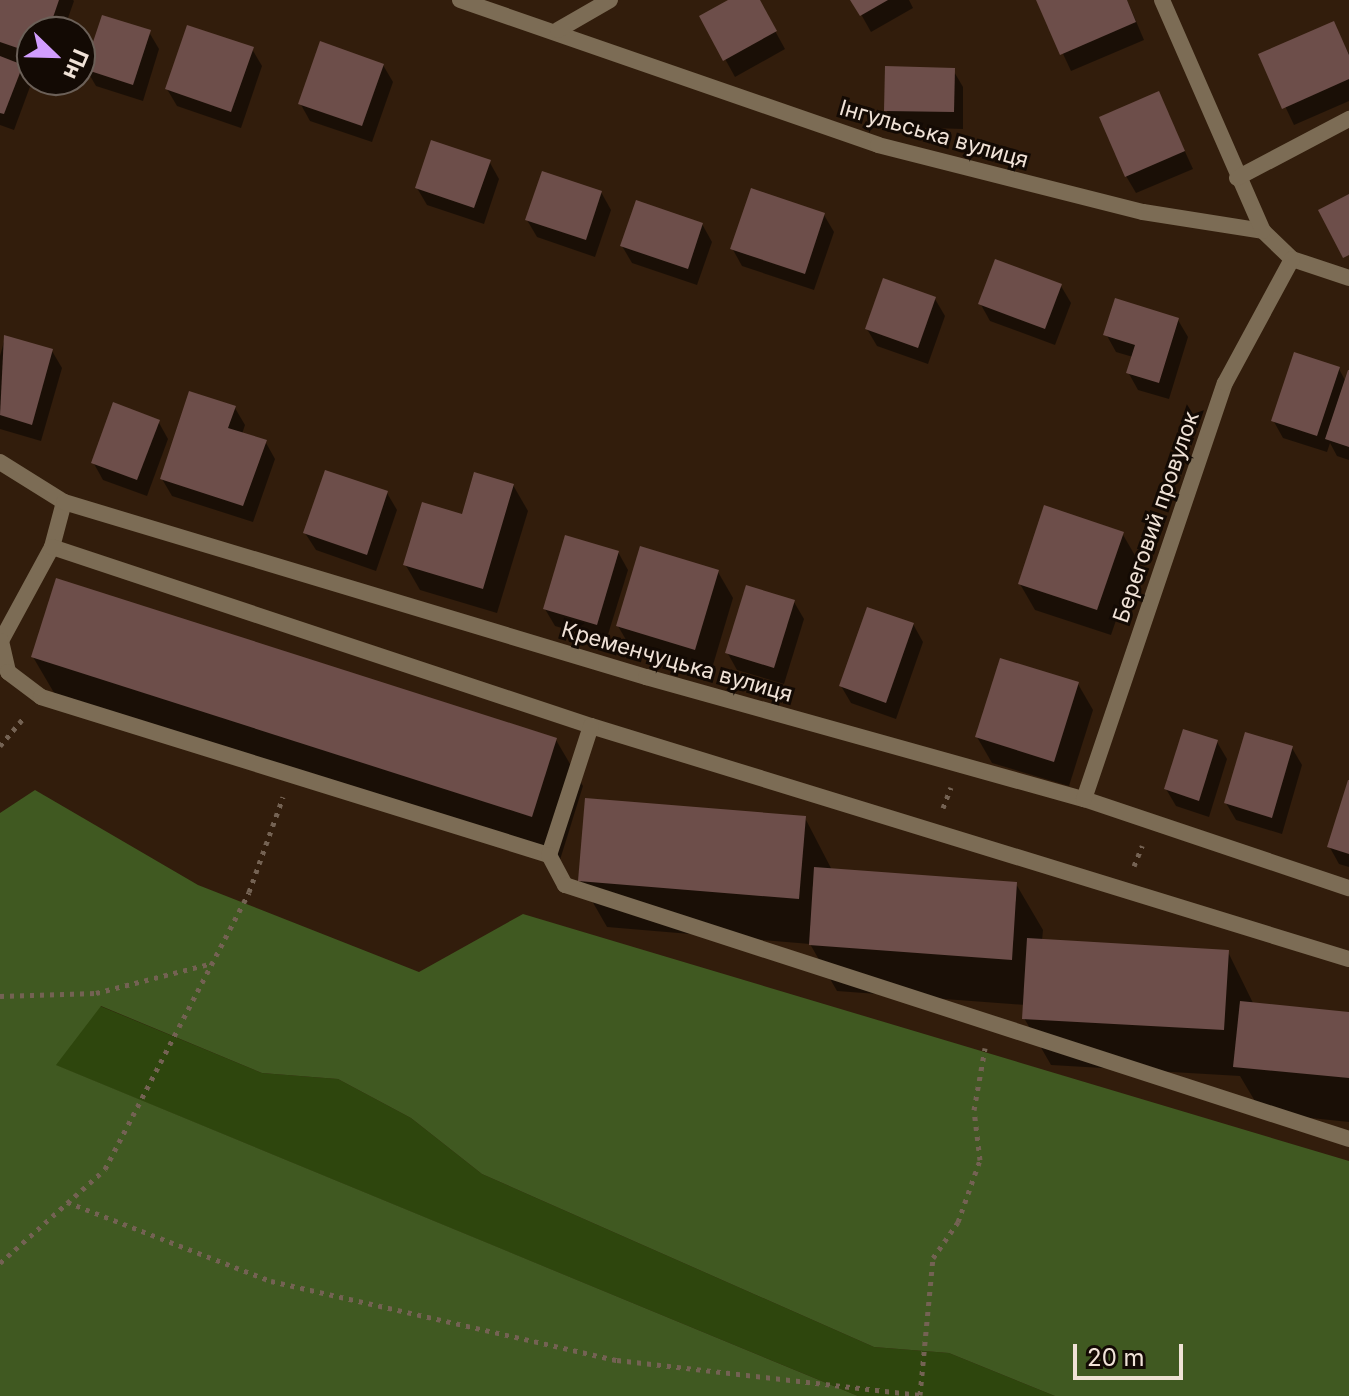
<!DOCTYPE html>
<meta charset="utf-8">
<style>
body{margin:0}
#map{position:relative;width:1349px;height:1396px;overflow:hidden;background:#321d0c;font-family:Inter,sans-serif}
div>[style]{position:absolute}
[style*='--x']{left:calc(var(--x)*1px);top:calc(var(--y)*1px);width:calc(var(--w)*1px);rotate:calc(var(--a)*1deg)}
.green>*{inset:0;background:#2e460d}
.forest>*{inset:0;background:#405921}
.shadow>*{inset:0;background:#0007}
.building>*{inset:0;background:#6d4e4a}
.path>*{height:5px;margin-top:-2.5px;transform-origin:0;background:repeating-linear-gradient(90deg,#746253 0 4px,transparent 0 10px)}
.service>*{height:16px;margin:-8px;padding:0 8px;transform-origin:8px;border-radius:8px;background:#7c6c55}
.minor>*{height:16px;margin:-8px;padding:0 8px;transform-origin:8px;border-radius:8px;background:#7c6c55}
span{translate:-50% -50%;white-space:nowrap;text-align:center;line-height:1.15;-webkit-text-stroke:6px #130a04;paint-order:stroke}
.street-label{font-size:22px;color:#f0e2d7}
.north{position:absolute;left:16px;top:16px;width:80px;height:80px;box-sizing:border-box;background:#130a04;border:2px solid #6b6058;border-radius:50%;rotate:113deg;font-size:22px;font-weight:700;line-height:32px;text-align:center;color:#f0e2d7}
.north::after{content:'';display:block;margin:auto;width:28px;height:36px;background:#d19dfe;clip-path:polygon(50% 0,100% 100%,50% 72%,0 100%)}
.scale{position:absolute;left:1073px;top:1344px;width:110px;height:36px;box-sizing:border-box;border:4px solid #f0e2d7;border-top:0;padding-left:10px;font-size:24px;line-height:28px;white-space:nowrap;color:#f0e2d7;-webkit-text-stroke:6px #130a04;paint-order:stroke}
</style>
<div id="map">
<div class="green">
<div style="clip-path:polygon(100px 1006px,262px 1073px,338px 1079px,411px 1118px,482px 1174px,874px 1347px,949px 1353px,1055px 1396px,858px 1396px,55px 1065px)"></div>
</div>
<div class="forest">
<div style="clip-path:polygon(35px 790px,198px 885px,419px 972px,523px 914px,1349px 1161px,1349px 1396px,1055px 1396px,949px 1353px,874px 1347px,482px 1174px,411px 1118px,338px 1079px,262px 1073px,101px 1006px,56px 1065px,858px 1396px,0 1396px,0 813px)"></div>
</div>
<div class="shadow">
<div style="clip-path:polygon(0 0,73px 0,74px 1px,63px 32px,32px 32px,32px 66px,0 59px)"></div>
<div style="clip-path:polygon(733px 0,758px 0,785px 49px,735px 77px,702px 17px)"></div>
<div style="clip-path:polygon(853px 0,909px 0,913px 8px,871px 32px)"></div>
<div style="clip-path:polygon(1038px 0,1127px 0,1144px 40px,1071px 71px)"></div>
<div style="clip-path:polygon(1333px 24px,1349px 54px,1349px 101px,1294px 125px,1261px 56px)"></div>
<div style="clip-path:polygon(149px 32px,159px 49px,143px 101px,96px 86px,86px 69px)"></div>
<div style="clip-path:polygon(252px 49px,262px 66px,241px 128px,177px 106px,167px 89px)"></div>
<div style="clip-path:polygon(0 59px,21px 67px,31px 84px,14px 130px,0 125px)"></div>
<div style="clip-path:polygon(383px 65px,393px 82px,372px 142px,310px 121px,300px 103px)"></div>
<div style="clip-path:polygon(953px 70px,963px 87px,963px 129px,896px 127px,886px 110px)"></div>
<div style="clip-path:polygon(1158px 93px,1193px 169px,1136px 193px,1126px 176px)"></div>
<div style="clip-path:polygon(489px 161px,499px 179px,484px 224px,427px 205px,417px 188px)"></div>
<div style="clip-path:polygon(601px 192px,611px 210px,595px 257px,537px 237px,527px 220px)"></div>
<div style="clip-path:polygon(824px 215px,834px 232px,814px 290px,742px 266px,732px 248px)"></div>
<div style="clip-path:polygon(702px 224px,712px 242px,697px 285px,632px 263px,622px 246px)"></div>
<div style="clip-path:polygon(1061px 286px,1071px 303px,1055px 345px,990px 321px,980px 303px)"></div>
<div style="clip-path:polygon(935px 299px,945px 316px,928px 364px,877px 346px,867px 329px)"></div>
<div style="clip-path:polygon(1178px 320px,1188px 337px,1169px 399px,1138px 390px,1128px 372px,1133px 357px,1116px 352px,1106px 334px)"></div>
<div style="clip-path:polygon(5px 338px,52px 351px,62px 368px,41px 441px,0 429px,0 356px)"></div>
<div style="clip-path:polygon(1339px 369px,1346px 382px,1349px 374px,1349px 460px,1337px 456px,1330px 443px,1327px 452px,1283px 438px,1273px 420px)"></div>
<div style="clip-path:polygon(235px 408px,245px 425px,242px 434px,265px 441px,275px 459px,253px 522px,172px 496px,162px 479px)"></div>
<div style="clip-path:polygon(158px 421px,168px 439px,147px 496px,103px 480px,93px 462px)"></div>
<div style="clip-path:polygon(513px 485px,528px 511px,497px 613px,420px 590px,405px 564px,463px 517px)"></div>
<div style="clip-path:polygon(387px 493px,397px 510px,376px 571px,316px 550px,305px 533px)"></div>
<div style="clip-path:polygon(1122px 533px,1137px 559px,1111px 635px,1035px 610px,1020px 584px)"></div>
<div style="clip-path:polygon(618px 552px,628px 570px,606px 641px,555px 626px,545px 609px)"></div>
<div style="clip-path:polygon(718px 572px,733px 598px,710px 675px,633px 652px,618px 626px)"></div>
<div style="clip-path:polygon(794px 602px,804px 619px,784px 684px,737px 670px,727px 652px)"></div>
<div style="clip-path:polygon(913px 624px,923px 642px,896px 719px,851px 703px,841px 686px)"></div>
<div style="clip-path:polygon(33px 657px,556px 740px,583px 786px,559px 863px,60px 703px)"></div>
<div style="clip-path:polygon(1078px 684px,1093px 710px,1069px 786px,992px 763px,977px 737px)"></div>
<div style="clip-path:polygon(1217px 742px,1227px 759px,1209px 817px,1176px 806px,1166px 789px)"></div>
<div style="clip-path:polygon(1292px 748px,1302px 765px,1282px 834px,1236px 820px,1226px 803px)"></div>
<div style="clip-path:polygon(1349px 784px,1349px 867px,1339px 864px,1329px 846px)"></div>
<div style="clip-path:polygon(805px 818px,832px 870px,1016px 884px,1043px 930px,1042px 941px,1228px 952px,1254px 1005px,1349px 1014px,1349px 1122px,1262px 1113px,1240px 1076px,1051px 1065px,1024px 1018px,1025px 1005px,837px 991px,810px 944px,607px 927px,580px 880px)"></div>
</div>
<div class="building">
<div style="clip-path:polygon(0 0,59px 0,48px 32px,32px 32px,32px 53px,0 42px)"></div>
<div style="clip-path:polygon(728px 0,760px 0,777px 31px,723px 61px,699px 16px)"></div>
<div style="clip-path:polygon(850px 0,888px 0,860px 16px)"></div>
<div style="clip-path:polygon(1036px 0,1127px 0,1136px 22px,1060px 55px)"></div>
<div style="clip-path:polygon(102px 15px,151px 30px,133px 85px,84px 69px)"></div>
<div style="clip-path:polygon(1334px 21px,1349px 55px,1349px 79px,1282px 109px,1258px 54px)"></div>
<div style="clip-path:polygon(187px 25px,254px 47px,231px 112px,165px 89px)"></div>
<div style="clip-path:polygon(320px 41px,384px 64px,362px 126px,298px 104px)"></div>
<div style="clip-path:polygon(0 56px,23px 65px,4px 114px,0 113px)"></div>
<div style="clip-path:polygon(885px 66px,955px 68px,954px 112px,884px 111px)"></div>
<div style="clip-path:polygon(1159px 91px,1185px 151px,1125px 177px,1099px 117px)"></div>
<div style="clip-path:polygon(431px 140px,491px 160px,474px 208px,415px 188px)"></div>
<div style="clip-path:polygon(542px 171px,602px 191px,586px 240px,525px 220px)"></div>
<div style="clip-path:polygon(751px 188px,825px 213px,805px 274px,730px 249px)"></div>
<div style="clip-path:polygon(1349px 194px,1349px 255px,1343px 258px,1318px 210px)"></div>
<div style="clip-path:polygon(636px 200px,703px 223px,688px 269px,620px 246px)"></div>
<div style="clip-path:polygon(995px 259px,1062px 284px,1045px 329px,978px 304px)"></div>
<div style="clip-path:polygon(883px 278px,936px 297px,918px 348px,865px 329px)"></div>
<div style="clip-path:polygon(1115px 298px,1179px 318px,1159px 383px,1126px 373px,1135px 345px,1103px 335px)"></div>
<div style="clip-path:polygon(4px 335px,53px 349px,32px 425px,0 415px)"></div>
<div style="clip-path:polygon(1294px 352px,1340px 367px,1317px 436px,1271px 421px)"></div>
<div style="clip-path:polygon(1348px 370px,1349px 370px,1349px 447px,1325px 439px)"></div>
<div style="clip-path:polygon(189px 391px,236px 406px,228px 428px,267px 440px,243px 506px,160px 479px)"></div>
<div style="clip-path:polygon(113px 402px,160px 420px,137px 480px,91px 463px)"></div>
<div style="clip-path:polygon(325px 470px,388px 491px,367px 555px,303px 533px)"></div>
<div style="clip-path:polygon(474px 472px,514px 484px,483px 589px,403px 565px,422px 502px,462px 514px)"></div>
<div style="clip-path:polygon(1044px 505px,1124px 532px,1097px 610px,1018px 584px)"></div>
<div style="clip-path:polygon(565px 535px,619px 551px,597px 625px,543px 609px)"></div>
<div style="clip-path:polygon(640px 546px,719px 570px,695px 650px,616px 626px)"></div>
<div style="clip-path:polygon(56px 578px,557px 738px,532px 817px,31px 657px)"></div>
<div style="clip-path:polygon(746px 585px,795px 600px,774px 668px,725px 653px)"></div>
<div style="clip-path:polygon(867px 607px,914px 623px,886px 703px,839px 686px)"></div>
<div style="clip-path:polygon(1000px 658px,1079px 682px,1054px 762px,975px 737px)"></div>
<div style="clip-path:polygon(1183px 729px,1218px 740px,1199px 801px,1164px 789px)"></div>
<div style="clip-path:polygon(1245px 732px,1293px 746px,1272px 818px,1224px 803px)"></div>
<div style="clip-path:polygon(1348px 780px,1349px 780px,1349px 854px,1327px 847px)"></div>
<div style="clip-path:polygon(585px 798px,806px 816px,799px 899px,578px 881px)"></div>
<div style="clip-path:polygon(814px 867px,1017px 882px,1012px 960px,809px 945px)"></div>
<div style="clip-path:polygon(1027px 938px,1229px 950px,1224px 1030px,1022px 1019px)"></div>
<div style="clip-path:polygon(1240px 1001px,1349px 1012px,1349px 1078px,1233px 1067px)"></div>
</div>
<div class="path">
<div style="--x:0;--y:746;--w:39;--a:-50"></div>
<div style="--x:943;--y:808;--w:22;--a:-69"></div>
<div style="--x:1134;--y:866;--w:22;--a:-68"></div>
<div style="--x:0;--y:996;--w:96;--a:-1.8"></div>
<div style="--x:96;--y:993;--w:121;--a:-14.4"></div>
<div style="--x:67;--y:1202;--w:219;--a:21.2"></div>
<div style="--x:271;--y:1281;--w:355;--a:12.9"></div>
<div style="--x:617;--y:1360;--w:305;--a:6.6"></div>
<div style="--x:920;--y:1395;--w:138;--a:-84.6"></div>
<div style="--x:933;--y:1258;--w:44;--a:-55.2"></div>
<div style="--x:958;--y:1222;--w:66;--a:-70.5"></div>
<div style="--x:980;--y:1160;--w:50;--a:-96.8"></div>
<div style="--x:974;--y:1110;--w:63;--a:-79.9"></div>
<div style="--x:0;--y:1263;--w:141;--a:-41.8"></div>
<div style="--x:105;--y:1169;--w:312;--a:-62.5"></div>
<div style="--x:249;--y:892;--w:101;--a:-70.3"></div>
</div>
<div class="service">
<div style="--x:64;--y:502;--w:47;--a:104.9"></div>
<div style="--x:52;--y:547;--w:107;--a:118.5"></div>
<div style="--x:1;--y:641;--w:32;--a:77"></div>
<div style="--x:8;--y:672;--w:41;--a:37.1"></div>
<div style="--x:41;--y:697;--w:532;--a:17.28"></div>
<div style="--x:52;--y:547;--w:568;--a:18.37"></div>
<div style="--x:591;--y:726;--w:793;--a:17.09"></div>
<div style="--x:591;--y:726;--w:136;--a:108"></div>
<div style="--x:549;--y:855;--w:34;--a:62"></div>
<div style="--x:565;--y:885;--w:824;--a:17.95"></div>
</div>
<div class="minor">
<div style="--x:460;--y:0;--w:442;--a:19.1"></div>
<div style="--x:878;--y:145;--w:273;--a:14.2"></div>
<div style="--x:1143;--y:212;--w:121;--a:9"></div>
<div style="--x:1263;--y:231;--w:40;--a:44"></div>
<div style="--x:1292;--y:259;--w:60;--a:18.4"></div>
<div style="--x:1162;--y:0;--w:252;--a:66.4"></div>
<div style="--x:558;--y:30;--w:60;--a:-30"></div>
<div style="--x:1237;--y:178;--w:127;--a:-27.8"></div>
<div style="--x:0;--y:462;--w:75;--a:32"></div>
<div style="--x:64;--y:502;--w:608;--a:16.74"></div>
<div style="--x:646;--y:677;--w:455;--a:15.6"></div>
<div style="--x:1084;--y:799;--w:280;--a:18.6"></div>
<div style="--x:1084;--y:799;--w:439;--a:-71.3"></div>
<div style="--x:1225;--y:383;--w:141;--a:-61.6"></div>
</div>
<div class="street-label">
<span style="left:934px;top:134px;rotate:16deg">Інгульська вулиця</span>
<span style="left:1156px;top:517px;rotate:-71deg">Береговий провулок</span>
<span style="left:677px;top:662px;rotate:16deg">Кременчуцька вулиця</span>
</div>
<div class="north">Пн</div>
<div class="scale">20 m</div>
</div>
